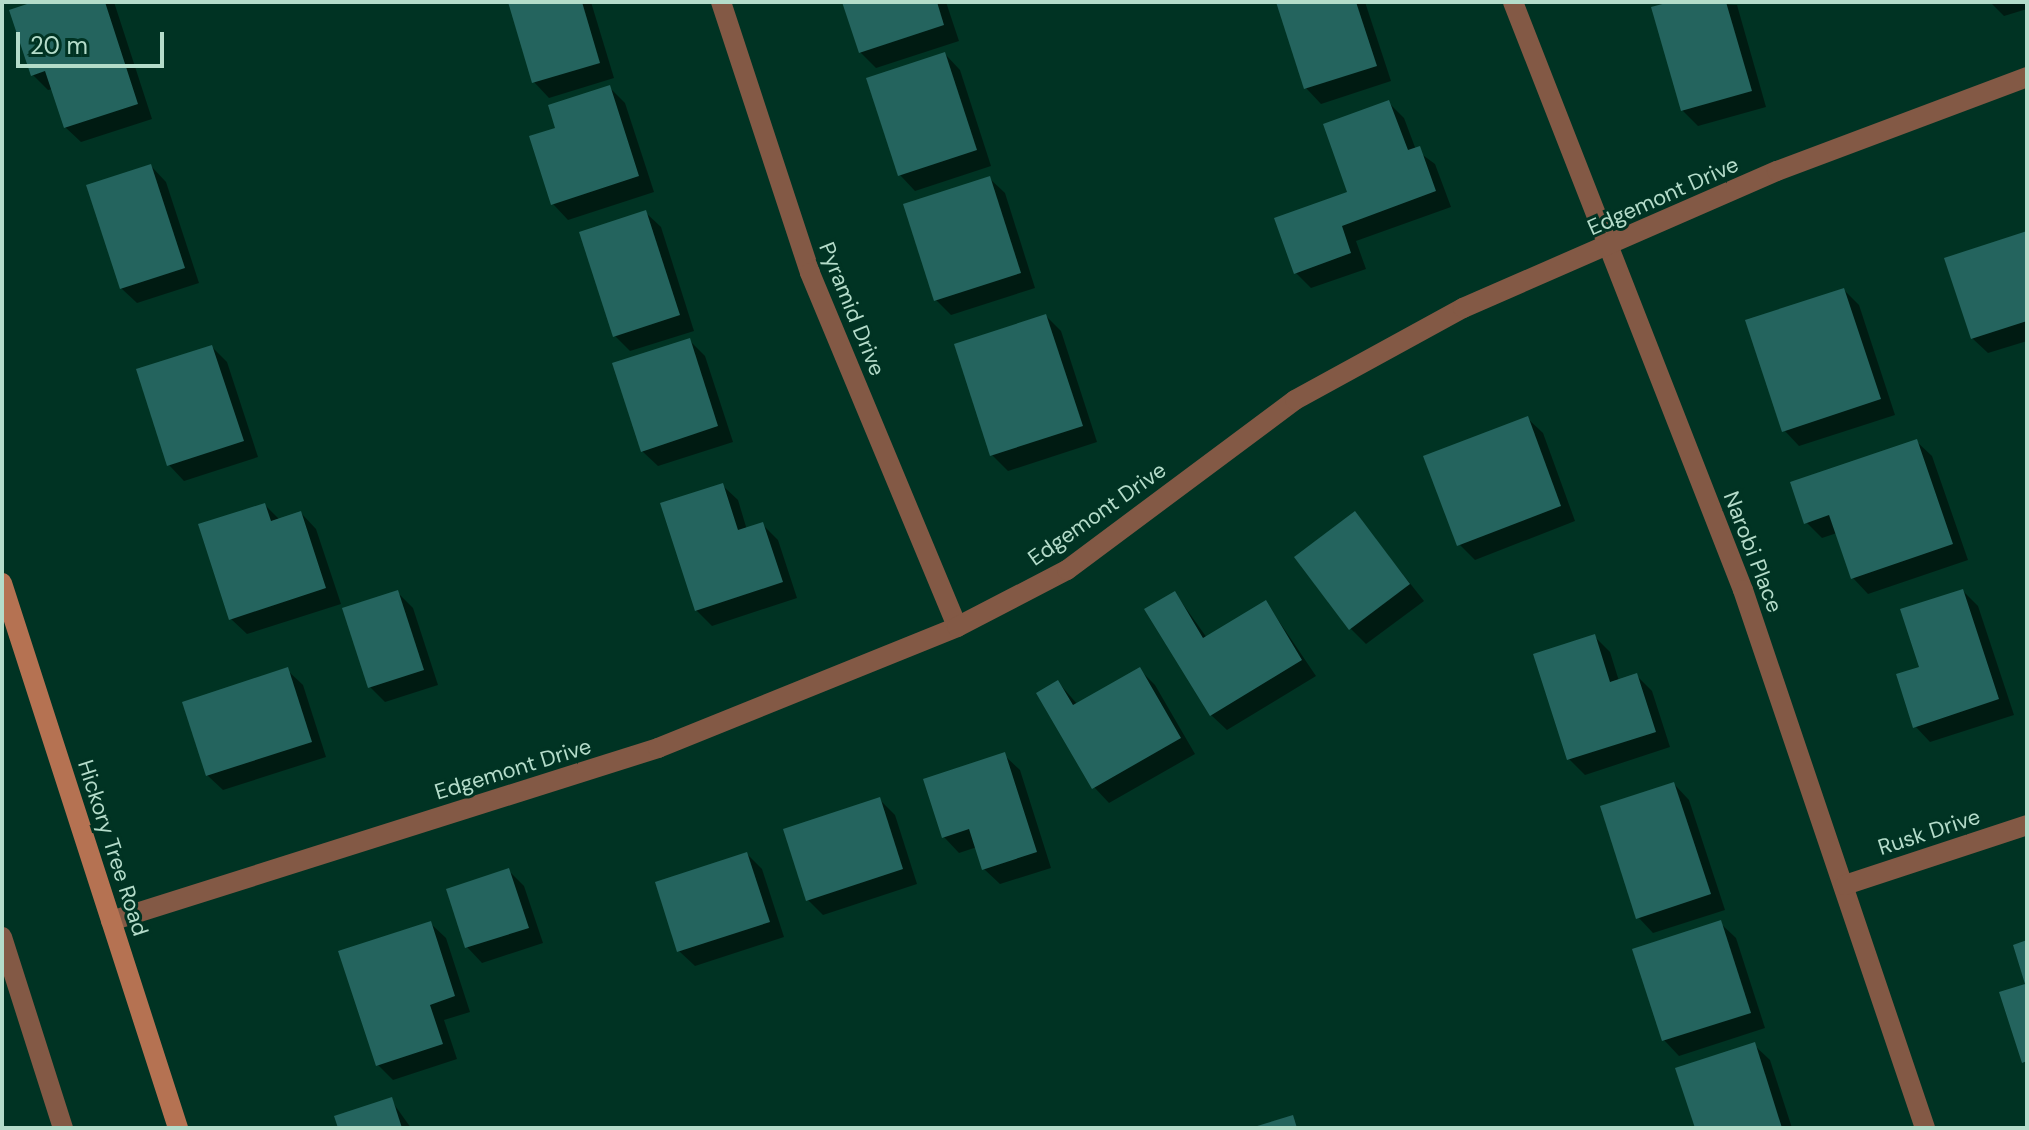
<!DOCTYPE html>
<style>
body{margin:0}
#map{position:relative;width:2029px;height:1130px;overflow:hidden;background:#003323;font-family:"DM Sans",sans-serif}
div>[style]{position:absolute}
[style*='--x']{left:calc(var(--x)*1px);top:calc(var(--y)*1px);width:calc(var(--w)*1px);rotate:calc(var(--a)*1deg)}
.shadow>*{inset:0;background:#0007}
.building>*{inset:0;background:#24645e}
.lane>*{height:20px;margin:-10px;padding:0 10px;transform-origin:10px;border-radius:10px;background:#835945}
.street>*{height:20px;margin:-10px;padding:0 10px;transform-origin:10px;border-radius:10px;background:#835945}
.secondary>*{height:20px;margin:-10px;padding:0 10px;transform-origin:10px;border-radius:10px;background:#b57252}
span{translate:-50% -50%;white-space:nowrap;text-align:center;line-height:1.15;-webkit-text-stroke:6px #003323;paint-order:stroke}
.street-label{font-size:22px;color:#b4dcca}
.frame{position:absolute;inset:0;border:4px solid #b4dcca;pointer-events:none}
.scale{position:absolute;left:16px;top:32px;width:148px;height:36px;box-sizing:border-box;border:4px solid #b4dcca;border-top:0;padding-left:10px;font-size:24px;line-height:28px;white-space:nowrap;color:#b4dcca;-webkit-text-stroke:6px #003323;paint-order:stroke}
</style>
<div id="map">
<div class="shadow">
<div style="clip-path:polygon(39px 2px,114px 2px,152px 119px,81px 142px,65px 127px,53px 89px,48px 90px,33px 75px)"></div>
<div style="clip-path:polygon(510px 2px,591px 2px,614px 78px,549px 98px,534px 82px)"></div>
<div style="clip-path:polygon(844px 2px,946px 2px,959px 41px,876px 68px,860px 52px)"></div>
<div style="clip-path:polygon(1278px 2px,1365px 2px,1391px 81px,1321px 104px,1306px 88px)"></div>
<div style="clip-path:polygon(1677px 2px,1737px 5px,1766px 107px,1698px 126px,1682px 110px)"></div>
<div style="clip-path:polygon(1990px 2px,2027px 2px,2027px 9px,2004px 16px)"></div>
<div style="clip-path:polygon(945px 54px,960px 70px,991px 166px,915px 191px,900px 175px)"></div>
<div style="clip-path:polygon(609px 87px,625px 103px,654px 192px,568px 220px,553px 204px,558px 129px)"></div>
<div style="clip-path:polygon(1389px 103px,1404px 118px,1416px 150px,1435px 164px,1451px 207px,1356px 241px,1366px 269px,1311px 288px,1296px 273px,1349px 193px)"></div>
<div style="clip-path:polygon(151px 166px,166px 182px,199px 283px,137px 303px,121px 288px)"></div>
<div style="clip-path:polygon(989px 178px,1005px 193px,1035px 288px,951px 315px,936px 300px)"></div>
<div style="clip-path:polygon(645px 212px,661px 227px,694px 331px,630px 351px,615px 336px)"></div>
<div style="clip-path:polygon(2027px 233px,2027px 341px,1988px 353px,1972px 338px)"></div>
<div style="clip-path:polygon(1844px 290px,1859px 305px,1895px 415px,1799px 446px,1784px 430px)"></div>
<div style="clip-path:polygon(1046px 316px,1061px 331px,1097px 442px,1008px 471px,992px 455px)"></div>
<div style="clip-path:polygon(689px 340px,705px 356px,733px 442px,658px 466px,642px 451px)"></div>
<div style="clip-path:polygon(212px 347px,227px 362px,258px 457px,184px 481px,169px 465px)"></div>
<div style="clip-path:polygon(1527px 418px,1543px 433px,1575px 521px,1475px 560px,1459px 544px)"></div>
<div style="clip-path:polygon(1916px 441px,1932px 456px,1968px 560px,1868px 594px,1853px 578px,1837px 533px,1822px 538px,1806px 522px)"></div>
<div style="clip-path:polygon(722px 485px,738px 500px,747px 530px,763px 525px,778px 540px,797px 598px,712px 626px,696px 610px)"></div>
<div style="clip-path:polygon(265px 505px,280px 520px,301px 513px,316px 529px,341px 604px,247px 634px,231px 619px)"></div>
<div style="clip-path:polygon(1355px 514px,1424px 601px,1366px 644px,1351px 629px)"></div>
<div style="clip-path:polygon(1963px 591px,1978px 606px,2014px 715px,1930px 742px,1915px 726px,1921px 668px)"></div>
<div style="clip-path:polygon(397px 592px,413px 608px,438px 685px,385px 702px,370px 687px)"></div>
<div style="clip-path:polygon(1175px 593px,1207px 638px,1266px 602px,1316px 676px,1227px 730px,1211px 715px)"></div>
<div style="clip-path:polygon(1594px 636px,1610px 652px,1619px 681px,1636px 675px,1652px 691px,1670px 747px,1585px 775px,1569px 759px)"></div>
<div style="clip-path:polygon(1139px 669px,1155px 685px,1195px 754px,1109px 803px,1094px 787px,1058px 682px,1078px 705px)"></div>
<div style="clip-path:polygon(287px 670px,303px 685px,326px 757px,223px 790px,207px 775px)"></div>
<div style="clip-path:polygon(1004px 755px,1020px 770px,1051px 868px,1000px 884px,984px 869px,977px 847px,959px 853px,944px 837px)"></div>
<div style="clip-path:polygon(1674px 784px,1689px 800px,1725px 910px,1653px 933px,1638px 917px)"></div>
<div style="clip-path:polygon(879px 799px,895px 815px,917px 884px,823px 915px,808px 900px)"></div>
<div style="clip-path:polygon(747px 854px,762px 869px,784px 937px,695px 966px,679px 951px)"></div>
<div style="clip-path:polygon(509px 871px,524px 886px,543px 943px,482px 963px,467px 947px)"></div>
<div style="clip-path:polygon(430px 923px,446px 938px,470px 1012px,444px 1020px,457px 1059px,393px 1080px,377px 1064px)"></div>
<div style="clip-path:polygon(1720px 923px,1736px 938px,1765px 1028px,1679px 1056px,1664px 1040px)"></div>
<div style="clip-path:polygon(1754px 1045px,1770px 1060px,1792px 1128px,1697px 1128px)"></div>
<div style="clip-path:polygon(391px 1100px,411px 1128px,340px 1128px)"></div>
</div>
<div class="building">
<div style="clip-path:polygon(33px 2px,105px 2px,138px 104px,64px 128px,45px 71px,31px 76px,9px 10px)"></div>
<div style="clip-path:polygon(508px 2px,582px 2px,600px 63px,532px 83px)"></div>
<div style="clip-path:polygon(842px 2px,937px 2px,944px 25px,859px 53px)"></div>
<div style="clip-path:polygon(1276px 2px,1356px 2px,1377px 66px,1304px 89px)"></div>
<div style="clip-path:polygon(1670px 2px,1726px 2px,1752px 91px,1681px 111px,1651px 7px)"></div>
<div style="clip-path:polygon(945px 52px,977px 150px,898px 176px,866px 78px)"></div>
<div style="clip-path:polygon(610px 85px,639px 176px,551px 205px,529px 136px,555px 128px,548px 105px)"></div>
<div style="clip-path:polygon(1389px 100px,1408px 150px,1420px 146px,1436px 191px,1342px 226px,1351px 253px,1294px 274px,1274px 218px,1347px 192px,1323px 124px)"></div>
<div style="clip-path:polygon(151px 164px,185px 268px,120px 289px,86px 185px)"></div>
<div style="clip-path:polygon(990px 176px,1021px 273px,934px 301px,903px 204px)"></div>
<div style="clip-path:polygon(646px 210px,680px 315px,613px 337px,579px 232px)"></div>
<div style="clip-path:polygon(2027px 231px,2027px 321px,1971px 339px,1944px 258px)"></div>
<div style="clip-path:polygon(1844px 288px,1881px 399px,1782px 432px,1745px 320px)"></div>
<div style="clip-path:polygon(1046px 314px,1083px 426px,990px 456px,954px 344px)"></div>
<div style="clip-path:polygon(690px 338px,718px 426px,641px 452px,612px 363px)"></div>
<div style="clip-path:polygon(212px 345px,244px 441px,167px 466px,136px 369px)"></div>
<div style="clip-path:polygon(1528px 416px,1561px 506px,1457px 546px,1423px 456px)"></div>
<div style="clip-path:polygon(1917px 439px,1953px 544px,1851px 579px,1829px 515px,1804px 524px,1790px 482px)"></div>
<div style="clip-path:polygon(723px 483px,738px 530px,763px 522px,783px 582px,695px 611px,660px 503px)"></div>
<div style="clip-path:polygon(265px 503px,271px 521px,301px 511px,326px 588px,229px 620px,198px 524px)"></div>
<div style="clip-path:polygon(1355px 511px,1410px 584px,1349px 630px,1294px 557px)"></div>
<div style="clip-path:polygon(1963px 589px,1999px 699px,1913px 728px,1896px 674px,1919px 667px,1900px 609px)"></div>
<div style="clip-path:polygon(398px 590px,424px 670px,368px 688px,342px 608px)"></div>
<div style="clip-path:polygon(1175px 591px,1203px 638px,1266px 600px,1302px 660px,1210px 716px,1144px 609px)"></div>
<div style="clip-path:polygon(1595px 634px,1610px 682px,1637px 673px,1656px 732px,1567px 760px,1533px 654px)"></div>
<div style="clip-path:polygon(288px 667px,312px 742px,206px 776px,182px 702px)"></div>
<div style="clip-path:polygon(1140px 667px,1181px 738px,1092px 789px,1036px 693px,1058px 680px,1073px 705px)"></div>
<div style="clip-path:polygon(1005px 752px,1037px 852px,982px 870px,969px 829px,942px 838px,923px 779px)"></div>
<div style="clip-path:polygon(1674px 782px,1711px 894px,1636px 919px,1600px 806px)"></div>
<div style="clip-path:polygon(880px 797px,903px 869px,806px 901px,783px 829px)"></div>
<div style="clip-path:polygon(747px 852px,770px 922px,677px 952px,655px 882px)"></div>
<div style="clip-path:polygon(509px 868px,529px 928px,465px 948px,446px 889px)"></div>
<div style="clip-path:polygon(1721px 920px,1751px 1013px,1662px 1041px,1632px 949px)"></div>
<div style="clip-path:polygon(431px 921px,455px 996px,430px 1005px,443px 1044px,376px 1066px,338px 951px)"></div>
<div style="clip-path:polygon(2027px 940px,2027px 1061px,2022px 1063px,1999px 992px,2025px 984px,2013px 945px)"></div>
<div style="clip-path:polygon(1755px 1042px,1782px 1128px,1695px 1128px,1675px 1068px)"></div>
<div style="clip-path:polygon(392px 1097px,402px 1128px,338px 1128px,334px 1116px)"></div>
<div style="clip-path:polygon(1293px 1115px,1297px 1128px,1254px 1128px,1254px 1127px)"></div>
</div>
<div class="lane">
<div style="--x:2;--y:937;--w:201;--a:72.3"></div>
</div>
<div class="street">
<div style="--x:721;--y:2;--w:285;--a:71.8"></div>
<div style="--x:810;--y:273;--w:383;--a:67.4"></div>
<div style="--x:1513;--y:2;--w:631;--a:68.64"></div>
<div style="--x:1743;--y:590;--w:568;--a:71.31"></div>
<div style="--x:1845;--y:885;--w:192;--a:-18.2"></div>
<div style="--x:111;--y:921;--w:574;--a:-17.55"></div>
<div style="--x:658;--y:748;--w:323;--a:-22"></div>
<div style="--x:957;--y:627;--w:124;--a:-27.4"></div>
<div style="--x:1067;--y:570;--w:284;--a:-36.7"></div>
<div style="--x:1295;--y:400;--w:192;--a:-28.7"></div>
<div style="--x:1463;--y:308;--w:343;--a:-23.6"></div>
<div style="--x:1777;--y:171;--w:267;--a:-20.6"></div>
</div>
<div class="secondary">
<div style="--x:2;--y:583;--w:573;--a:72.1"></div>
</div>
<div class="street-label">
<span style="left:1663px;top:196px;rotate:-24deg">Edgemont Drive</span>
<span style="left:852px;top:309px;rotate:68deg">Pyramid Drive</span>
<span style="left:1097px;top:514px;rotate:-35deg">Edgemont Drive</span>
<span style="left:1753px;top:552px;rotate:69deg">Narobi Place</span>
<span style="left:513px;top:769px;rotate:-17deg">Edgemont Drive</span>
<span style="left:1929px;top:832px;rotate:-18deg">Rusk Drive</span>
<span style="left:113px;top:848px;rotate:72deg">Hickory Tree Road</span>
</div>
<div class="frame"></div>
<div class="scale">20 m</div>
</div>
